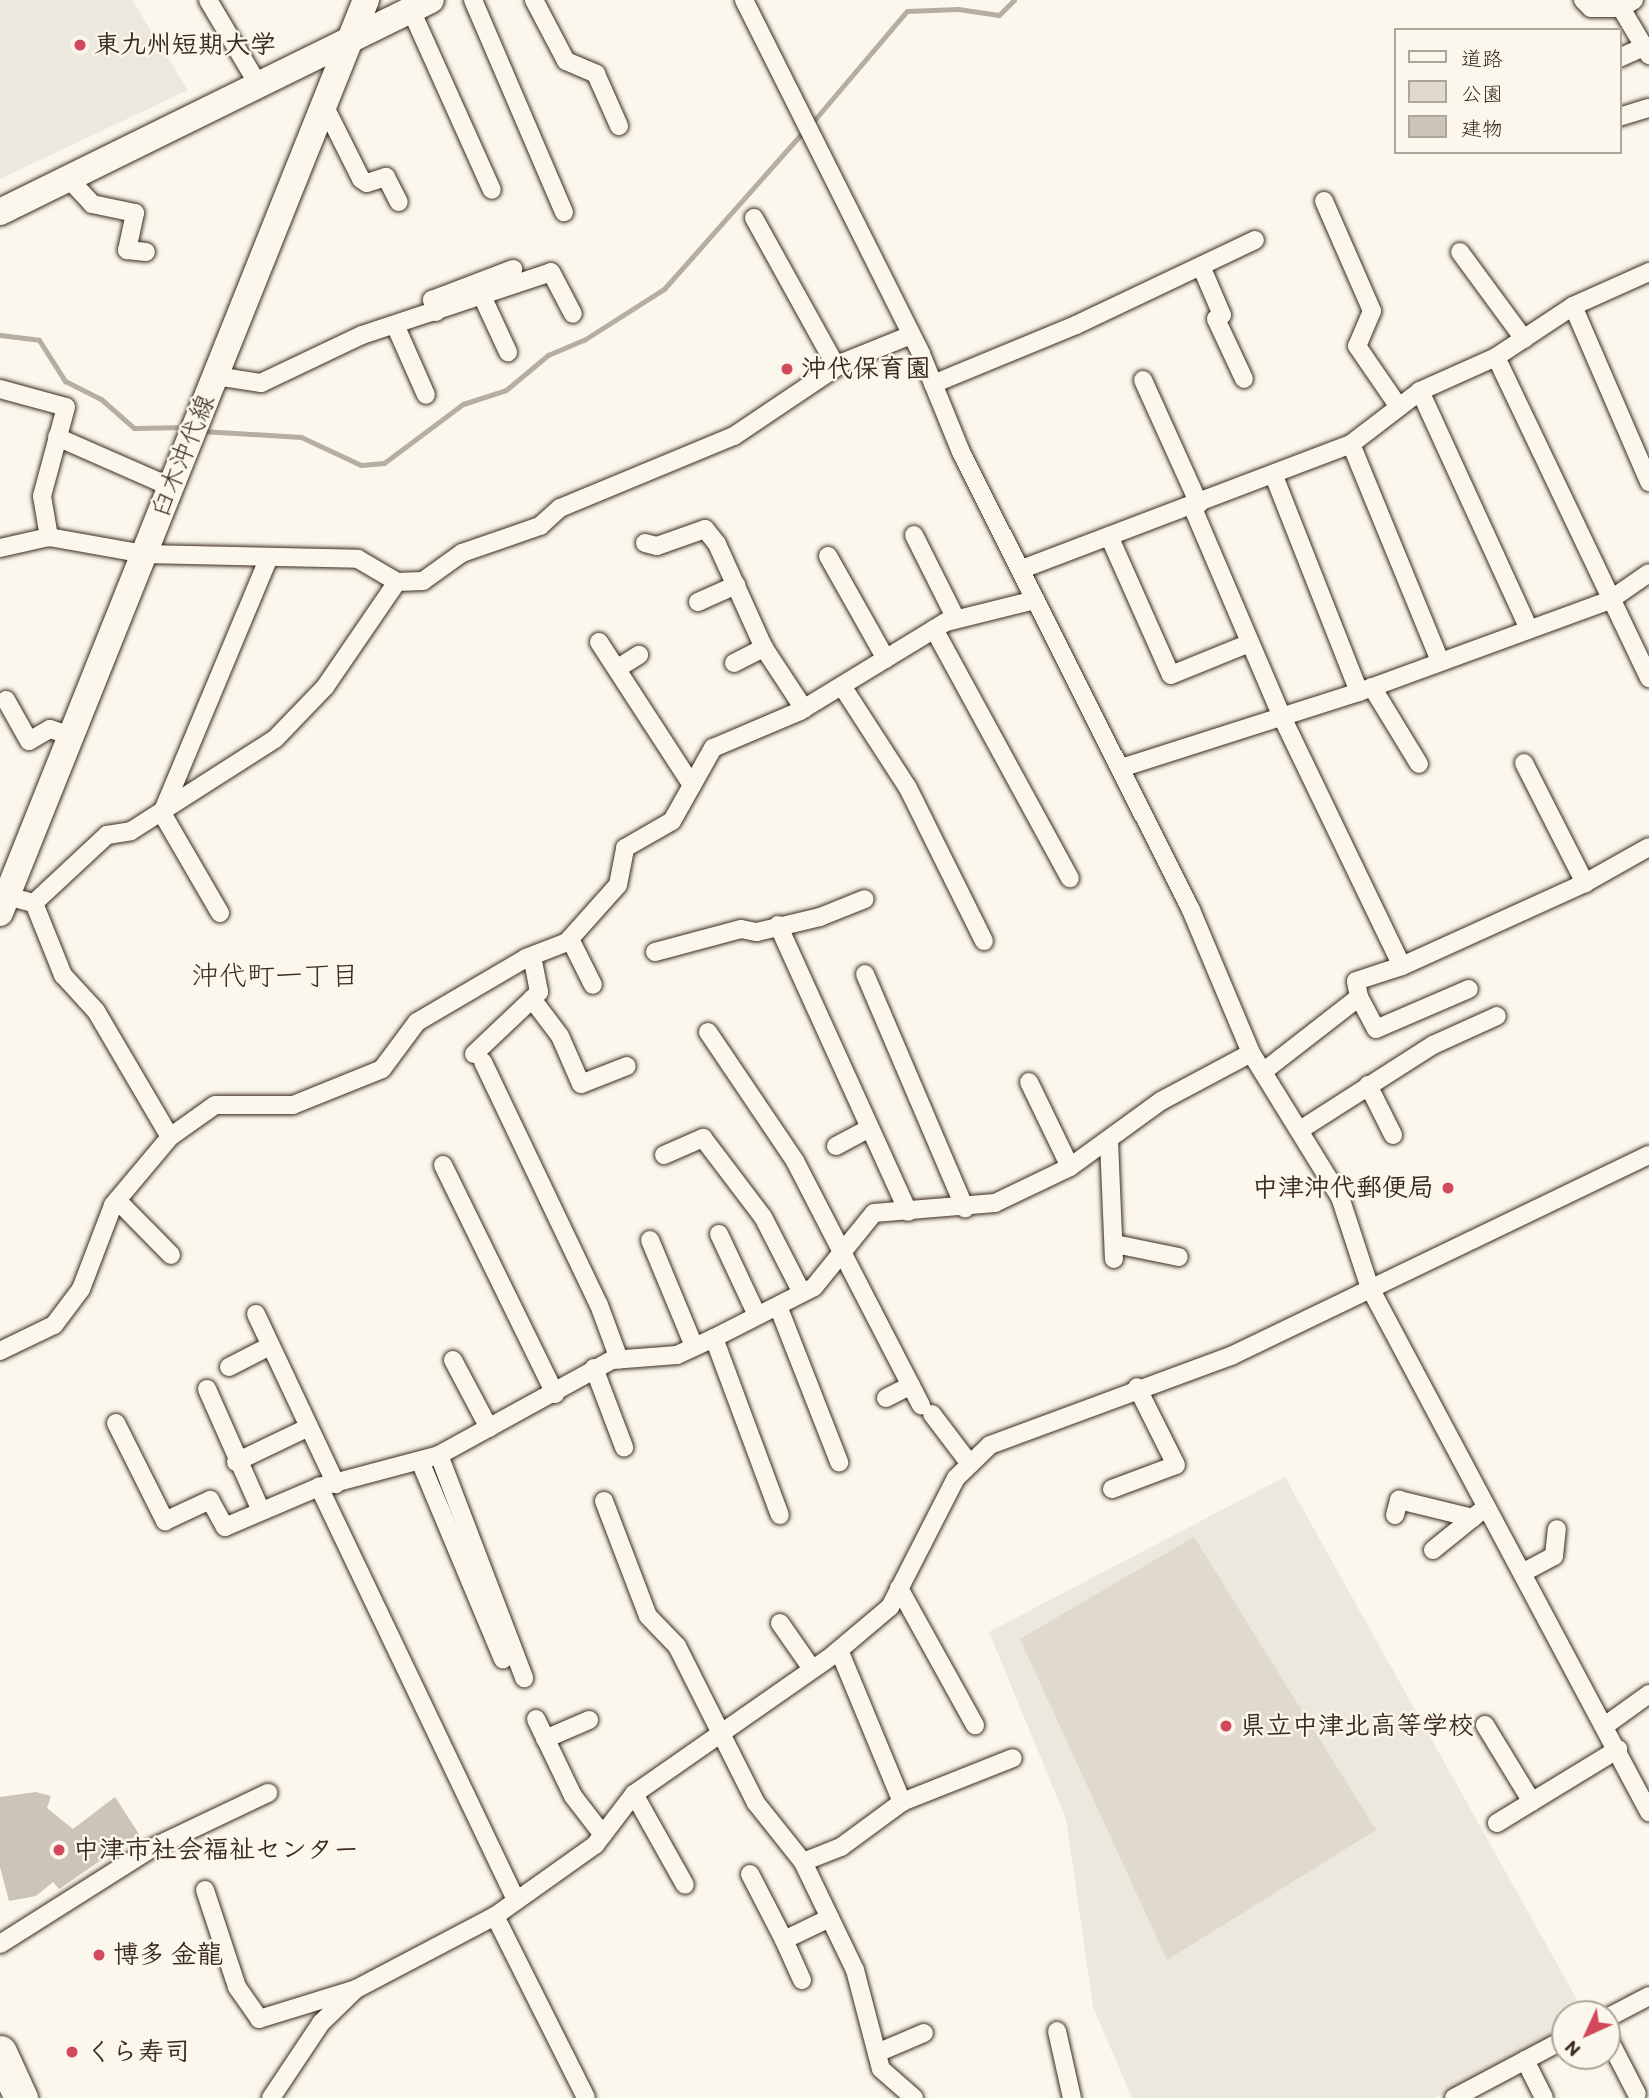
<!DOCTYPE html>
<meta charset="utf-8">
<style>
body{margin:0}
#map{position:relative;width:1649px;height:2098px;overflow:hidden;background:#fbf7ec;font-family:Itim,"Klee One",sans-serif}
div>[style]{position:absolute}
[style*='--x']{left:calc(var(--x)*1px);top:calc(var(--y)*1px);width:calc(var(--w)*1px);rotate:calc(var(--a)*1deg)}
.built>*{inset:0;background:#ede8dd}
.green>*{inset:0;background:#dfd9ce}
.stream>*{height:5px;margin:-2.5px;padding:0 2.5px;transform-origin:2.5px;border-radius:2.5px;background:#b6aea2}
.building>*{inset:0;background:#ccc4b9}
.roads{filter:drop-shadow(0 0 2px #3b2a1e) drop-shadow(0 0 2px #3b2a1e)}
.street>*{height:18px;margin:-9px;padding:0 9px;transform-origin:9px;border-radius:9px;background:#fbf7ec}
.secondary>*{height:26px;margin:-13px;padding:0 13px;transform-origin:13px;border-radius:13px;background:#fbf7ec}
.highway>*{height:33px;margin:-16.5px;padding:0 16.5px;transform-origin:16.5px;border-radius:16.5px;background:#fbf7ec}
.dots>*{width:19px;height:19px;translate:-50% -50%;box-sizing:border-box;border:4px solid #fbf7ec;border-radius:50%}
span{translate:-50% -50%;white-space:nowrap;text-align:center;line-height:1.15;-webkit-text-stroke:5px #fbf7ec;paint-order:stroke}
.poi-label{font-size:26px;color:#3b2a1e;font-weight:700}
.left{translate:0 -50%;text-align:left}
.right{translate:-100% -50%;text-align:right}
.street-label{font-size:26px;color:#3b2a1e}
.neighbourhood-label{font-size:28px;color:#3b2a1e}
.legend{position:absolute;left:1394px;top:28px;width:228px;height:126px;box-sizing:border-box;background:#fbf7ec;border:2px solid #aea59a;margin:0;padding:9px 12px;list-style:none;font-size:21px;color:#3b2a1e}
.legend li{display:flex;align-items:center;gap:14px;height:35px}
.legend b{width:35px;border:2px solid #aea59a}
.north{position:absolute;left:1551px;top:2000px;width:70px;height:70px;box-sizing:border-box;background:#fbf7ec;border:2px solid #aea59a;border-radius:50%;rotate:225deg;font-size:19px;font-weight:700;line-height:28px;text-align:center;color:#3b2a1e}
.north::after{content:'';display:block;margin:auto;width:24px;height:32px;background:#d1495b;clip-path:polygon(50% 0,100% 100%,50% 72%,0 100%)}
</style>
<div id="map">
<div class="built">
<div style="clip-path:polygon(0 0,132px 0,188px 90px,0 179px)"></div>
<div style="clip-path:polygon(1285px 1477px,1585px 2014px,1565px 2014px,1565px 2033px,1435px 2098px,1132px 2098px,1093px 2007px,1066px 1819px,989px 1632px)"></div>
</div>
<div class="green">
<div style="clip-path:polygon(1194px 1537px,1376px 1830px,1167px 1960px,1020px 1639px)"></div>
</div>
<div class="stream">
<div style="--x:811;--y:124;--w:148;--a:-49.7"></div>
<div style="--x:907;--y:11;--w:51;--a:-2.2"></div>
<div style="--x:958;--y:9;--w:41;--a:8.3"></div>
<div style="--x:999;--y:15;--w:21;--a:-45"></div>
<div style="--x:0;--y:335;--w:39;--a:7"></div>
<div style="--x:39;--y:340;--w:49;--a:57.6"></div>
<div style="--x:65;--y:381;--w:40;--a:26.6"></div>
<div style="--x:101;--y:399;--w:44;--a:41.3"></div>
<div style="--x:134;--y:428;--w:54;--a:-1.1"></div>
<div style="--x:201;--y:431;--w:100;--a:3.4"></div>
<div style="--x:301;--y:437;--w:66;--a:25"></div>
<div style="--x:361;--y:465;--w:23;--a:-5"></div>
<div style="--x:384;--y:463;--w:99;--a:-36.8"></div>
<div style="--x:463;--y:404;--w:45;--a:-18"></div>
<div style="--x:506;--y:390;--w:55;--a:-39.8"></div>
<div style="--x:548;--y:355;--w:39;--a:-23"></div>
<div style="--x:584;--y:340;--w:95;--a:-32.5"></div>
<div style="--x:664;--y:289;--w:211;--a:-48.5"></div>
</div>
<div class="building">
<div style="clip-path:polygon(36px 1792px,51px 1796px,47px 1808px,73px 1829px,115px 1797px,139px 1834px,59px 1889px,53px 1882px,36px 1896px,9px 1901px,0 1867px,0 1797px)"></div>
</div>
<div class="roads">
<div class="street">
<div style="--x:208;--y:0;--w:100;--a:59.3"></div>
<div style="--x:473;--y:0;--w:231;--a:66.8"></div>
<div style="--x:534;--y:0;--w:69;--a:62.3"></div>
<div style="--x:566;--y:61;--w:33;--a:23"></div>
<div style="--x:596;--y:74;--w:57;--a:66.1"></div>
<div style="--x:744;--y:0;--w:396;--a:63.4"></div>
<div style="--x:921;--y:354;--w:106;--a:67.8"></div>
<div style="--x:961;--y:452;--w:513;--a:63.33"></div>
<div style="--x:1191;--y:910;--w:155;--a:67.2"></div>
<div style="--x:1251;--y:1053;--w:169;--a:58.3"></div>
<div style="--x:1340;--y:1197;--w:96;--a:71.8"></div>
<div style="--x:1370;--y:1288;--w:594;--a:61.97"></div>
<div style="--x:1583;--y:0;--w:11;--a:45"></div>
<div style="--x:1591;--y:8;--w:30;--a:0"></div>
<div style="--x:1634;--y:0;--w:15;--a:148"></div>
<div style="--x:1621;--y:8;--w:55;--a:59.2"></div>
<div style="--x:411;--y:10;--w:197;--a:65.8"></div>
<div style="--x:1619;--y:58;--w:30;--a:-24"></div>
<div style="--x:324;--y:105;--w:83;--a:63.4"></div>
<div style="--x:361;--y:179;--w:7;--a:34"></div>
<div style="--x:367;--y:183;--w:20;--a:-18"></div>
<div style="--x:386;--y:177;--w:28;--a:63"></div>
<div style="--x:1619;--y:117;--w:31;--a:-17"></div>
<div style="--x:69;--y:179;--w:34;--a:47"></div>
<div style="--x:92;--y:204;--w:44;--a:11.8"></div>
<div style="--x:135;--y:213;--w:38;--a:102"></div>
<div style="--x:127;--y:250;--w:19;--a:6"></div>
<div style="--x:1324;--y:201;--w:120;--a:66.4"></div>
<div style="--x:1372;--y:311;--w:38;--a:113"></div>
<div style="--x:1357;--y:346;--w:74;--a:55.5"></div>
<div style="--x:754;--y:218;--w:169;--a:61"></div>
<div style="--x:1460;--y:252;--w:108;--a:53.7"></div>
<div style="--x:1201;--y:266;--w:53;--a:66.8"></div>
<div style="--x:1222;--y:315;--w:7;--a:146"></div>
<div style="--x:1216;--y:319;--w:66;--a:65"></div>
<div style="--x:482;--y:296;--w:62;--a:65.1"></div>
<div style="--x:1573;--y:306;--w:192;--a:66.6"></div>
<div style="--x:436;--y:312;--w:13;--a:-108"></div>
<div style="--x:432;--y:300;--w:87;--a:-20.9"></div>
<div style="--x:396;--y:327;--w:74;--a:66.2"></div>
<div style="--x:1496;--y:357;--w:356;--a:64.5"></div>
<div style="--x:216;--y:376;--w:46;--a:8.8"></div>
<div style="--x:261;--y:383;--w:112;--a:-25.4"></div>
<div style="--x:362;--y:335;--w:199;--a:-18.4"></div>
<div style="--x:551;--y:272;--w:47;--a:62.4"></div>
<div style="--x:1143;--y:380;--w:136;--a:65.7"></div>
<div style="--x:933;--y:384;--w:155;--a:-22.4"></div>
<div style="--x:1076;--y:325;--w:198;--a:-25.4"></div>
<div style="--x:0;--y:389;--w:68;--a:15.3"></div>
<div style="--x:66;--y:407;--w:92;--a:105.1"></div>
<div style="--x:42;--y:496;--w:42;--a:80.3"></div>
<div style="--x:49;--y:537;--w:97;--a:10.1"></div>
<div style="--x:144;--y:554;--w:214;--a:1.3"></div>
<div style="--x:358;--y:559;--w:45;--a:30.5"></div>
<div style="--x:397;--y:582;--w:26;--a:-2"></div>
<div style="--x:423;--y:581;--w:48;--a:-35.7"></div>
<div style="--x:462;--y:553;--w:83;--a:-19.1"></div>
<div style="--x:540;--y:526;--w:27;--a:-42"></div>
<div style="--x:560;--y:508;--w:188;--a:-22.5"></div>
<div style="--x:734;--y:436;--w:133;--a:-33.9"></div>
<div style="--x:844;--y:362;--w:72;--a:-21.9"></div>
<div style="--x:1420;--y:391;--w:262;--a:65.4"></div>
<div style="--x:57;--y:437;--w:124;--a:23.7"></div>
<div style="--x:1351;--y:444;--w:235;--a:67.7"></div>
<div style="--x:1274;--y:476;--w:232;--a:68.5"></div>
<div style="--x:1192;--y:506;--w:229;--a:66.9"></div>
<div style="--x:1282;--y:717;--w:276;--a:64.3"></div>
<div style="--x:914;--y:535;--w:94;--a:63.4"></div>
<div style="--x:1109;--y:536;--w:152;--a:66"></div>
<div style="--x:1171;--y:675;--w:85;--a:-22.1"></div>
<div style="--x:645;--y:543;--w:12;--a:14"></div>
<div style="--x:657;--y:546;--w:51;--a:-19.5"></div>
<div style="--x:705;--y:529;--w:19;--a:51"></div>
<div style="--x:717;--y:544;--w:114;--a:65.7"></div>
<div style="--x:0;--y:548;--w:50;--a:-12.7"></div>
<div style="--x:828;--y:556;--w:118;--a:60.6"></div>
<div style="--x:1022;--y:569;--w:352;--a:-20.8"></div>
<div style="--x:1351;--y:444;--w:87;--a:-37.5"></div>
<div style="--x:1420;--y:391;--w:83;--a:-24.1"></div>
<div style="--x:1496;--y:357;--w:92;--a:-33.5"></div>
<div style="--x:1573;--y:306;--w:83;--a:-24.1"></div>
<div style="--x:698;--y:602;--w:42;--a:-24.1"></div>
<div style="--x:934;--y:629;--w:284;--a:61.4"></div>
<div style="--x:599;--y:642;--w:171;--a:57"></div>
<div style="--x:734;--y:663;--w:34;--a:-27"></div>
<div style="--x:764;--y:648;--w:73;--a:56.7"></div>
<div style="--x:618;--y:668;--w:25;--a:-32"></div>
<div style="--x:842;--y:686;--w:121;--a:57.1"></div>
<div style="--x:908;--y:788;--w:171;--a:63.6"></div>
<div style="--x:1372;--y:687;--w:90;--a:58.6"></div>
<div style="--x:6;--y:700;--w:47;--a:60.7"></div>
<div style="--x:29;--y:741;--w:24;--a:-30"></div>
<div style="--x:50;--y:729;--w:22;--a:18"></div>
<div style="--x:1524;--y:763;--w:135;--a:63.1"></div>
<div style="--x:1121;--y:768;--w:250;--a:-17.7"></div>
<div style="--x:1359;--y:692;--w:267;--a:-20.1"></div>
<div style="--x:1610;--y:600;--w:47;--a:-34.7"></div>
<div style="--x:7;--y:896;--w:28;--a:15"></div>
<div style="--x:34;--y:903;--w:100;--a:-43"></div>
<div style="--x:107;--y:835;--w:24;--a:-9"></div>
<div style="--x:131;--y:831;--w:171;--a:-32.6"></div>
<div style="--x:275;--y:739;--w:72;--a:-46.1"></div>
<div style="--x:325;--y:687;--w:127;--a:-55.6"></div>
<div style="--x:34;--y:903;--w:78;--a:68.1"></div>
<div style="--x:63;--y:975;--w:49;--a:47.5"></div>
<div style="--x:96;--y:1011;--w:146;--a:59.6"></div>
<div style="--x:220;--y:913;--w:116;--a:-120.1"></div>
<div style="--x:162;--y:813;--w:274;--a:-67.3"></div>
<div style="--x:778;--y:925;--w:315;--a:65.6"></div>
<div style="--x:570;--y:939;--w:51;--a:63.4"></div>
<div style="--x:655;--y:952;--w:89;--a:-15"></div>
<div style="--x:741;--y:929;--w:16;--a:11"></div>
<div style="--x:757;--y:932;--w:65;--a:-13.4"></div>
<div style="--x:820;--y:917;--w:48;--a:-21.8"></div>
<div style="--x:532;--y:956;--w:37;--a:79"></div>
<div style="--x:539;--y:992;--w:10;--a:135"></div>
<div style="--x:532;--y:999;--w:46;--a:52.9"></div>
<div style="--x:560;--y:1036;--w:52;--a:66.4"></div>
<div style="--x:581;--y:1084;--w:49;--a:-21.4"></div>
<div style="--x:865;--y:974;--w:255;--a:66.9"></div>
<div style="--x:1359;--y:997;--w:36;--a:62"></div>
<div style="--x:1376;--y:1029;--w:101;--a:-23.3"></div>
<div style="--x:708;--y:1032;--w:156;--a:56"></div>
<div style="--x:795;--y:1161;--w:275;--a:62.7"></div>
<div style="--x:474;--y:1054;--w:80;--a:-43.5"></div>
<div style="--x:483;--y:1062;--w:269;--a:64.5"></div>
<div style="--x:599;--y:1305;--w:58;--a:69.7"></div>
<div style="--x:1264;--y:1071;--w:120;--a:-37.9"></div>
<div style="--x:1359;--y:997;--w:16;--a:-101"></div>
<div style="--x:1356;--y:981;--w:48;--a:-18.1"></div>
<div style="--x:1402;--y:966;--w:201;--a:-24.4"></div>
<div style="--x:1585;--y:883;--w:73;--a:-29.4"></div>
<div style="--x:1029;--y:1082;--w:94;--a:64.2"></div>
<div style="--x:1368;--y:1085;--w:56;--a:63.4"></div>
<div style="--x:1300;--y:1130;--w:158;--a:-32.6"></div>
<div style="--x:1433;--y:1045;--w:70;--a:-24.4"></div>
<div style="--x:1109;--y:1141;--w:118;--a:87.6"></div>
<div style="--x:836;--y:1146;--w:38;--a:-28"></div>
<div style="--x:664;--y:1155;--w:43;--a:-23.6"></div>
<div style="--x:703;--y:1138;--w:99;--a:52.8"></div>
<div style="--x:763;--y:1217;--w:85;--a:62.8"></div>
<div style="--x:443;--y:1165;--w:255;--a:63.9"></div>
<div style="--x:117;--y:1200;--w:77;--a:45.5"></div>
<div style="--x:719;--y:1234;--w:89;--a:64.9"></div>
<div style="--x:650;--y:1240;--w:115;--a:67.5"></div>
<div style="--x:1115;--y:1244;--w:65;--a:11.5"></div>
<div style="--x:778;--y:1306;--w:168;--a:68.6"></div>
<div style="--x:256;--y:1314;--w:188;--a:64.8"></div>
<div style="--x:714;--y:1338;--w:189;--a:69.6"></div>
<div style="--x:0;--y:1351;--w:60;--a:-25.7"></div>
<div style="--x:54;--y:1325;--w:45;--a:-53.1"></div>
<div style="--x:81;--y:1289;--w:90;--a:-69.1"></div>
<div style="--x:113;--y:1205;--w:89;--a:-50"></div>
<div style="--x:170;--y:1137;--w:55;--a:-35.4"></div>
<div style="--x:215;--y:1105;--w:78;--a:0"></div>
<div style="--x:293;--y:1105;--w:96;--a:-22"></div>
<div style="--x:382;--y:1069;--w:59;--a:-53.3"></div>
<div style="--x:417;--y:1022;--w:126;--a:-30.4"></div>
<div style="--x:526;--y:958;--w:44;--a:-21.3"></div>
<div style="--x:567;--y:942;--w:76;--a:-48.2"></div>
<div style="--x:618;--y:885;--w:38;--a:-79"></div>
<div style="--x:625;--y:848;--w:54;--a:-29.9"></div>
<div style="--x:672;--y:821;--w:84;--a:-60.7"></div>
<div style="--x:713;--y:748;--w:95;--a:-23"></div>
<div style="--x:800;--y:711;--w:171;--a:-31.4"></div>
<div style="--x:946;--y:622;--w:92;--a:-13.9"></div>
<div style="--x:453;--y:1360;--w:77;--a:62.1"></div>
<div style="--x:229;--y:1367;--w:46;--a:-27.1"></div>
<div style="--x:594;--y:1368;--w:85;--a:69.2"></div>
<div style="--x:207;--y:1389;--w:133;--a:66.1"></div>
<div style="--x:886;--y:1398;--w:28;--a:-27"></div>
<div style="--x:932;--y:1414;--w:63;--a:52.8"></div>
<div style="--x:116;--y:1423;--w:110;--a:63.4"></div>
<div style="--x:165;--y:1521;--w:50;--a:-25"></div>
<div style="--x:210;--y:1500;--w:31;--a:61"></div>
<div style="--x:225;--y:1527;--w:102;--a:-23.1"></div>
<div style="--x:439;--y:1455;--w:239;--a:69.1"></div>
<div style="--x:420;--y:1461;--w:215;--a:67.3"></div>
<div style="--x:236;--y:1462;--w:81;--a:-25.6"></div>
<div style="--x:1112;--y:1489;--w:68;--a:-20.6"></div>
<div style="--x:1176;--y:1465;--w:87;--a:-116.6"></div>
<div style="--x:604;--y:1501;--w:123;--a:69.1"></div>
<div style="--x:648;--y:1616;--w:42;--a:46"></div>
<div style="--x:677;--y:1646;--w:176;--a:63.3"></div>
<div style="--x:756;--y:1803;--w:75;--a:51.5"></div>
<div style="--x:803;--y:1862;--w:120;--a:64.3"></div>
<div style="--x:855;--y:1970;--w:102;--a:75.3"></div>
<div style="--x:881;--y:2069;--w:44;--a:41.3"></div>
<div style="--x:1395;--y:1515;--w:16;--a:-75"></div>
<div style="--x:1399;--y:1500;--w:76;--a:13.7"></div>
<div style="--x:1433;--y:1550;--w:60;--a:-39"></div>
<div style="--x:1524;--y:1572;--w:34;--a:-28"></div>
<div style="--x:1554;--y:1556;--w:27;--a:-84"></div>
<div style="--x:899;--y:1588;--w:157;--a:61"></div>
<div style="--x:780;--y:1623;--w:56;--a:55.2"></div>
<div style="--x:839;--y:1650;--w:165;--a:67.5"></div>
<div style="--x:536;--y:1719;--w:85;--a:64.3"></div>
<div style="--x:573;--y:1796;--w:49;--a:52.4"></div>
<div style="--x:1485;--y:1725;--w:90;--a:58.6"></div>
<div style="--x:1606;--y:1725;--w:53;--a:-35.8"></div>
<div style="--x:545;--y:1739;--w:48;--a:-23.4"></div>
<div style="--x:634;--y:1794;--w:104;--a:60.7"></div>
<div style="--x:1497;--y:1823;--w:142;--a:-31.4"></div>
<div style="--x:803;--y:1862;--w:41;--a:-21.5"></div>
<div style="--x:841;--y:1847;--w:76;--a:-36.4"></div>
<div style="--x:902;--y:1802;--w:119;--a:-21.6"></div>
<div style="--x:750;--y:1874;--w:74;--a:62.7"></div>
<div style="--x:784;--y:1940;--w:51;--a:-25.6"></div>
<div style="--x:205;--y:1890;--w:102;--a:71.7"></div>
<div style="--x:237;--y:1987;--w:39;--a:55"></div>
<div style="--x:259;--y:2019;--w:98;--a:-17.1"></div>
<div style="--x:516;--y:1900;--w:458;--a:-115.5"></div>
<div style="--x:319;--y:1487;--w:124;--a:-14.9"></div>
<div style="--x:439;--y:1455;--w:197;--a:-28.8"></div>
<div style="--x:612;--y:1360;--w:65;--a:-4.4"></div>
<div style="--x:677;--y:1355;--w:41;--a:-24.7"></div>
<div style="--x:714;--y:1338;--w:112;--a:-27"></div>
<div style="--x:814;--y:1287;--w:95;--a:-51"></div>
<div style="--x:874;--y:1213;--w:121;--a:-4.7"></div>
<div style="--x:995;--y:1203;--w:83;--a:-25.6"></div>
<div style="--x:1070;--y:1167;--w:112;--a:-36"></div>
<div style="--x:1161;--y:1101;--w:102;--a:-28.1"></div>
<div style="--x:495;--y:1916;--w:203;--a:63.4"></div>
<div style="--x:784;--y:1940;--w:44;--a:65.8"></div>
<div style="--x:0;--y:1944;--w:178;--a:-32.3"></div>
<div style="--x:150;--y:1849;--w:131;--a:-25.4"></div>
<div style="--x:1607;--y:2018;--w:47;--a:-27.6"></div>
<div style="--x:1057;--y:2031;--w:69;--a:77.4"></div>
<div style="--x:1607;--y:2036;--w:65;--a:62.7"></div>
<div style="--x:877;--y:2053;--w:51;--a:-23.1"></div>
<div style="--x:1525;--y:2060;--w:42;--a:63.4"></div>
<div style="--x:271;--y:2098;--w:90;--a:-56.3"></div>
<div style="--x:321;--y:2023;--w:49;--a:-44.2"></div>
<div style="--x:356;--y:1989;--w:157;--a:-27.7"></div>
<div style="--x:495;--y:1916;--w:123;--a:-35.4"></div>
<div style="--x:595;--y:1845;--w:64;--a:-52.6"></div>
<div style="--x:634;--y:1794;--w:243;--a:-34.9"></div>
<div style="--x:833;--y:1655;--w:75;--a:-40.1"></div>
<div style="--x:890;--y:1607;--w:145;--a:-62.9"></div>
<div style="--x:956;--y:1478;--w:47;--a:-44.1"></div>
<div style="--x:990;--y:1445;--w:257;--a:-20.3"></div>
<div style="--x:1231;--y:1356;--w:464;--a:-25.7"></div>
<div style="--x:1454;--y:2098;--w:126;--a:-28"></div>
</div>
<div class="secondary">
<div style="--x:0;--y:212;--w:480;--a:-26.2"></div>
<div style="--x:0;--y:913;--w:984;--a:-68.16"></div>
</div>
<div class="highway">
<div style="--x:0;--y:2052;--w:51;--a:65.5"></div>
</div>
</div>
<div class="dots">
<div style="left:80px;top:45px;background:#d1495b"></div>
<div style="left:787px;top:369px;background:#d1495b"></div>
<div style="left:1448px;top:1188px;background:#d1495b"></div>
<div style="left:1226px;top:1726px;background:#d1495b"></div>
<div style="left:59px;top:1850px;background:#d1495b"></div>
<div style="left:99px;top:1955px;background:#d1495b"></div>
<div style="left:72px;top:2052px;background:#d1495b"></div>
</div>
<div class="poi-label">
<span class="left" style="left:94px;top:45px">東九州短期大学</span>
<span class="left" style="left:801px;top:369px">沖代保育園</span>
<span class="right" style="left:1434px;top:1188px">中津沖代郵便局</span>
<span class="left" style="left:1240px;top:1726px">県立中津北高等学校</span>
<span class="left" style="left:73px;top:1850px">中津市社会福祉センター</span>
<span class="left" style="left:113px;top:1955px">博多 金龍</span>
<span class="left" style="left:86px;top:2052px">くら寿司</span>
</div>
<div class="street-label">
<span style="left:183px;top:456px;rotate:-68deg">臼木沖代線</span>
</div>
<div class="neighbourhood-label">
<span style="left:275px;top:975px">沖代町一丁目</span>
</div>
<ul class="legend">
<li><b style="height:9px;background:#fbf7ec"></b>道路</li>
<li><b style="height:19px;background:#dfd9ce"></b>公園</li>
<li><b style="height:19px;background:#ccc4b9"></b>建物</li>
</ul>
<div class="north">N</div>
</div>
